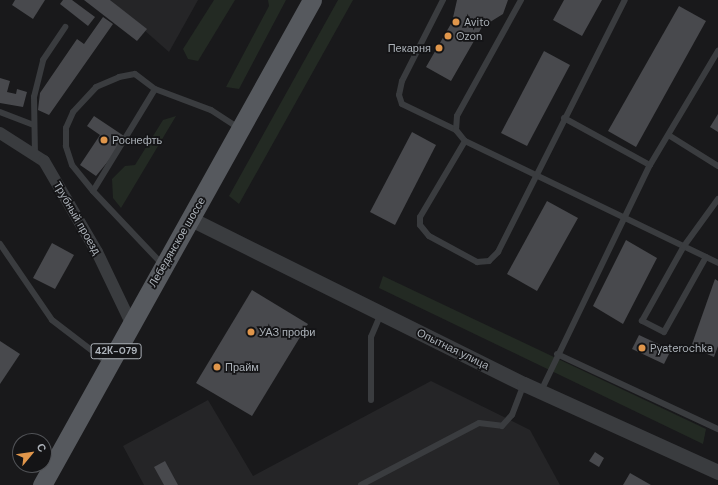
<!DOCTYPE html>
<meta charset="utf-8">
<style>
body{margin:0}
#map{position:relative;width:718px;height:485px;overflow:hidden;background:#19191b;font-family:"DM Sans",sans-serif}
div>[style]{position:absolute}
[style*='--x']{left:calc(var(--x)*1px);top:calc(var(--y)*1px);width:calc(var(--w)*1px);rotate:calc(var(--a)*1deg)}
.built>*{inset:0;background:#252527}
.green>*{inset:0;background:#232a23}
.building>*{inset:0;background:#48494d}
.service>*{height:6px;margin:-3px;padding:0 3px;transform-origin:3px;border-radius:3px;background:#3a3c3f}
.minor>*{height:12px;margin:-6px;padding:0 6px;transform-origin:6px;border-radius:6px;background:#3a3c3f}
.tertiary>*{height:15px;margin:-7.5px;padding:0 7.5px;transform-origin:7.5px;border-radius:7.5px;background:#3a3c3f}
.primary>*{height:19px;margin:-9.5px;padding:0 9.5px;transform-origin:9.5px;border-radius:9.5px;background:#56595e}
.dots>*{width:11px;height:11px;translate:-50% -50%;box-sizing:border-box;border:2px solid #141416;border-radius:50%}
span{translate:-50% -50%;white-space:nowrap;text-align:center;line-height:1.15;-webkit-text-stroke:3.5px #141416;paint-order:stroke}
.shield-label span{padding:1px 3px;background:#141416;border:1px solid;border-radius:3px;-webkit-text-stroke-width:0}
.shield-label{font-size:10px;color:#acb2b9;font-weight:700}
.poi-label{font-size:11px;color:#acb2b9}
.left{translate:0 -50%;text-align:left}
.right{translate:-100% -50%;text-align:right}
.street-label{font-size:11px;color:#acb2b9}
.north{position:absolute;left:12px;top:433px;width:40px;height:40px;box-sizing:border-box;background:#141416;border:1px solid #515357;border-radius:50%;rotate:61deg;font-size:11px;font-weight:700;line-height:16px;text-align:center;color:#acb2b9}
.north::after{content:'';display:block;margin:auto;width:14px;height:18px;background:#e0964b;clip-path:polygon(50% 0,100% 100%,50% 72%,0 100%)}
</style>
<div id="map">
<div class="built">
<div style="clip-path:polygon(110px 0,198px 0,169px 52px)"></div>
<div style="clip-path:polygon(431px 381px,530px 430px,560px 485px,144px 485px,123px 446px,208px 400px,253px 476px)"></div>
</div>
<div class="green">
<div style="clip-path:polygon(214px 0,235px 0,198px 61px,188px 59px,183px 49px)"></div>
<div style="clip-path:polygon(268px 0,286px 0,239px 89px,226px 87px,269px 6px)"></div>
<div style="clip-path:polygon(338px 0,353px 0,239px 204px,229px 196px)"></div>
<div style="clip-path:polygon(176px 116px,121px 208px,113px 198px,112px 179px,125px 166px,135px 165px,163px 120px)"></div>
<div style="clip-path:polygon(383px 276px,706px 429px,703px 444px,379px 288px)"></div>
</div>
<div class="building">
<div style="clip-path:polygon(15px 0,45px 0,33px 19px,12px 5px)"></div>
<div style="clip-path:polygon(63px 0,72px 0,95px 17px,88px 26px,60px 4px)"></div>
<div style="clip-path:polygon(84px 0,110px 0,147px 29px,137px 41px)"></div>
<div style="clip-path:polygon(457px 0,508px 0,503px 14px,482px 27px,451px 81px,426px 67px,452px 22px)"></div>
<div style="clip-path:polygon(564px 0,602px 0,582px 36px,553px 20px)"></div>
<div style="clip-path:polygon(679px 6px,706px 21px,636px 147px,608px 131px)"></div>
<div style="clip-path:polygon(103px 17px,113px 24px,49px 115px,38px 110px,40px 93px,77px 39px,84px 44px)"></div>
<div style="clip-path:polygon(544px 51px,570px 65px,527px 146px,501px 133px)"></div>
<div style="clip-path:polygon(0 78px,10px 81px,7px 92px,16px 94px,17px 89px,27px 92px,23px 107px,0 103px)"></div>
<div style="clip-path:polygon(718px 114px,718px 132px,710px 127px)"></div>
<div style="clip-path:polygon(94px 116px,127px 138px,96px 176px,80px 165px,100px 135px,87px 126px)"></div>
<div style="clip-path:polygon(412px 132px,436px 145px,395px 225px,370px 212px)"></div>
<div style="clip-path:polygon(547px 201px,578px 218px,537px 291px,507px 274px)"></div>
<div style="clip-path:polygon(626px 240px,657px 258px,623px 324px,593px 306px)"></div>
<div style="clip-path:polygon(52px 243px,74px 255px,55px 289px,33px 278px)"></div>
<div style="clip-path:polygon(715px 279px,718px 281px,718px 346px,714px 357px,691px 347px)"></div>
<div style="clip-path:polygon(252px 290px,308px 324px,252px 416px,196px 383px)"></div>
<div style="clip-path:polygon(639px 335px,671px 350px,664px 364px,632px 349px)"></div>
<div style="clip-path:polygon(0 341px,20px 354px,0 384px)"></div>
<div style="clip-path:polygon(595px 452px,604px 458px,599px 467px,589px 461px)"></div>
<div style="clip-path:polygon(165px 461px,178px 485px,164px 485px,154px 467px)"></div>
<div style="clip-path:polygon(630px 473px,651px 485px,623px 485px)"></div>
</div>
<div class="service">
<div style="--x:443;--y:0;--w:91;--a:116.8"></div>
<div style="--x:402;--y:81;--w:14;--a:102"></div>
<div style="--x:399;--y:95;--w:9;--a:72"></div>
<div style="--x:402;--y:104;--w:60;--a:25.7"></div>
<div style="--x:521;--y:0;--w:132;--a:118.9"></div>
<div style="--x:457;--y:116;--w:14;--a:94"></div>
<div style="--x:456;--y:130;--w:14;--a:51"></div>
<div style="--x:465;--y:141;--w:281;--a:25.7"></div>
<div style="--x:0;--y:112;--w:34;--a:21"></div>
<div style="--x:564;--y:118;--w:98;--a:28.7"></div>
<div style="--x:670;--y:136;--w:57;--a:32"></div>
<div style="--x:465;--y:141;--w:88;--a:120.6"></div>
<div style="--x:420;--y:217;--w:8;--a:90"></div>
<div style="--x:420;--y:225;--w:14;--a:51"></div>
<div style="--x:429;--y:236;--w:55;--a:28.4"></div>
<div style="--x:477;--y:262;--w:12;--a:-5"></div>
<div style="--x:489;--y:261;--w:13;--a:-45"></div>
<div style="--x:498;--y:252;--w:282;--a:-63.3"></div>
<div style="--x:35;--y:155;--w:58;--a:-91"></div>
<div style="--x:34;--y:97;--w:38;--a:-76"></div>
<div style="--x:43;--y:60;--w:40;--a:-56"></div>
<div style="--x:93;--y:191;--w:33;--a:-129"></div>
<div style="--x:72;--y:165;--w:20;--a:-108"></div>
<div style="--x:66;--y:146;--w:18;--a:-90"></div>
<div style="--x:66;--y:128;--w:17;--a:-66"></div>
<div style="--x:73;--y:112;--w:34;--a:-47"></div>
<div style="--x:96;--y:87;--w:25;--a:-23"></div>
<div style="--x:119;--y:77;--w:16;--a:-11"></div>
<div style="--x:135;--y:74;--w:25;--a:37"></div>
<div style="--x:0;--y:244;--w:92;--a:55.6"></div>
<div style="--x:52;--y:320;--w:71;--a:37.5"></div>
<div style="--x:706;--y:257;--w:86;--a:119.2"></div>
<div style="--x:664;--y:332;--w:25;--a:-153"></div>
<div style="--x:642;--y:321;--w:86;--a:-60.8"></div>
<div style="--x:684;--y:246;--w:58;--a:-54.1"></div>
<div style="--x:162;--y:264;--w:100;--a:-133.4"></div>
<div style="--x:93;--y:191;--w:119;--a:-58.7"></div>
<div style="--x:155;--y:89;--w:60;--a:20.6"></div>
<div style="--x:211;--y:110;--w:33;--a:33"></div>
<div style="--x:557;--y:354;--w:178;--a:25"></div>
<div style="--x:541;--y:391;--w:251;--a:-64.3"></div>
<div style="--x:650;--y:165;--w:133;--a:-59.2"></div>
<div style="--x:371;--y:400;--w:63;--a:-90"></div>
<div style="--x:371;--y:337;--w:25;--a:-67"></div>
<div style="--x:361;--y:485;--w:133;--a:-27.7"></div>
<div style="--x:479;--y:423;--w:23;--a:7"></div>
<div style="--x:502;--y:426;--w:15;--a:-48"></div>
<div style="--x:512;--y:415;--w:33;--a:-69"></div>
</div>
<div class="minor">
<div style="--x:0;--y:133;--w:52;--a:32.5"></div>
<div style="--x:44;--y:161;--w:105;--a:59.8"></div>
<div style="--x:97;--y:252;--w:79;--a:64.4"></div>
</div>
<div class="tertiary">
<div style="--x:191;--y:219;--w:372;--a:26.4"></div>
<div style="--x:524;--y:384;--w:213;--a:24.4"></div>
</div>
<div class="primary">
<div style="--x:42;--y:485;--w:555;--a:-60.9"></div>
</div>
<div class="dots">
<div style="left:456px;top:22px;background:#e0964b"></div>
<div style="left:448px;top:36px;background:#e0964b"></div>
<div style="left:439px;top:48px;background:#e0964b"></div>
<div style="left:104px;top:140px;background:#e0964b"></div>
<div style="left:251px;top:332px;background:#e0964b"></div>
<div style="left:642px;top:348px;background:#e0964b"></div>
<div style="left:217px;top:367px;background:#e0964b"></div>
</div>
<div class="shield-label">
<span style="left:116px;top:351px">42К-079</span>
</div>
<div class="poi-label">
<span class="left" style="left:464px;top:22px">Avito</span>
<span class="left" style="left:456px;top:36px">Ozon</span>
<span class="right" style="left:431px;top:48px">Пекарня</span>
<span class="left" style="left:112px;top:140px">Роснефть</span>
<span class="left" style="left:259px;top:332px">УАЗ профи</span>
<span class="left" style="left:650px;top:348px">Pyaterochka</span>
<span class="left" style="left:225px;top:367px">Прайм</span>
</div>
<div class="street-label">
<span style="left:77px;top:218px;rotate:60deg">Трубный проезд</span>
<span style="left:177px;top:242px;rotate:-60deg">Лебедянское шоссе</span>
<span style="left:453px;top:349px;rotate:26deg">Опытная улица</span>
</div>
<div class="north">С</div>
</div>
